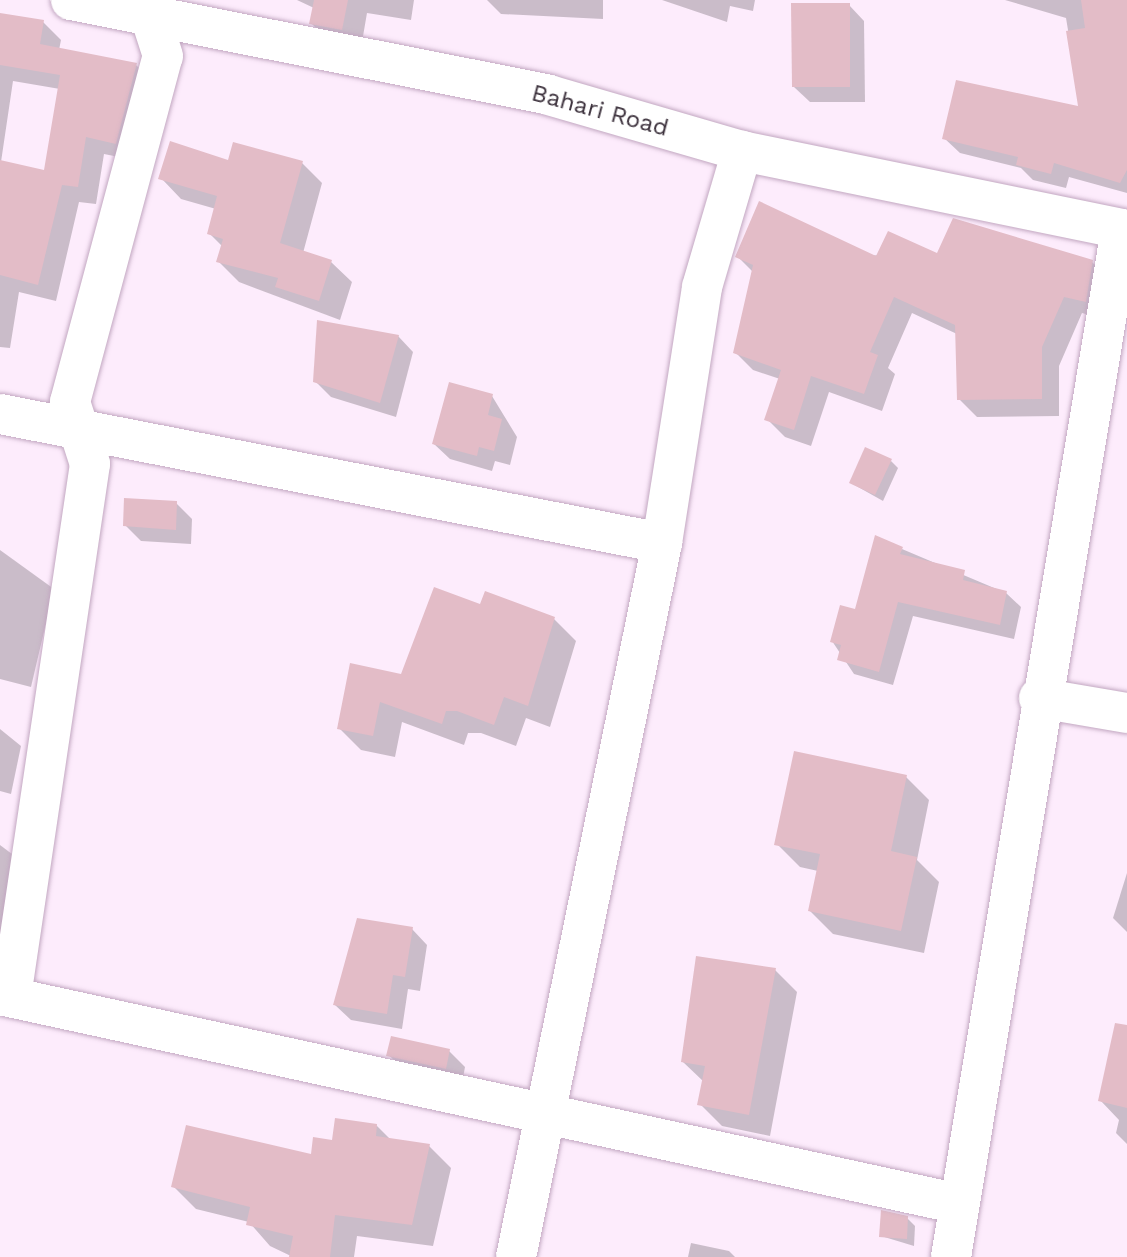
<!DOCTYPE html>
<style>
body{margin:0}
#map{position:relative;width:1127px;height:1257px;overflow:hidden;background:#fdecfc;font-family:"Work Sans",sans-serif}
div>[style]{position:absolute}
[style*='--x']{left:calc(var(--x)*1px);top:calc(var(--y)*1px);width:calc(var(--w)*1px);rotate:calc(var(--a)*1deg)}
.shadow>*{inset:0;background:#0003}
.building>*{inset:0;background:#e3bcc7}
.roads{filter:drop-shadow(0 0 2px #c2a7c1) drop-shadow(0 0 2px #c2a7c1)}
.street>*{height:40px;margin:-20px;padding:0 20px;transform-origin:20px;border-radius:20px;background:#fff}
span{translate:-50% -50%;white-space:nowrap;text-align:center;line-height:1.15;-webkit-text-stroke:6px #fff;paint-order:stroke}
.street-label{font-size:24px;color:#3c313c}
</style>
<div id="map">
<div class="shadow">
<div style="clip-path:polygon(297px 0,414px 0,411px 20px,367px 13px,361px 48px,330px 42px,311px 23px,314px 8px)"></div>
<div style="clip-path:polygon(487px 0,603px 0,603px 19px,501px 14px)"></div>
<div style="clip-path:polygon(662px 0,755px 0,753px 11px,730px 6px,727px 22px)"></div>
<div style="clip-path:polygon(1005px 0,1127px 0,1127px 193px,1069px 177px,1066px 188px,1033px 180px,1021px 168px,960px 153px,944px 138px,1081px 109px,1066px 18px)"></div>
<div style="clip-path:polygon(849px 5px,864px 21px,865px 102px,810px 102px,794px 87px)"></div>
<div style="clip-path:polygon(evenodd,0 15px,43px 22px,61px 40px,59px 50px,136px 65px,154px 83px,134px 160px,104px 154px,96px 204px,79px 202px,56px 301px,19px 292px,10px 348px,0 347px,0 15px,13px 81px,60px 89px,46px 173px,1px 162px,13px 81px)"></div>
<div style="clip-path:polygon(229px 162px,302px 163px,322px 183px,303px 253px,331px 262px,352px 282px,340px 320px,239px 282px,218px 261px,223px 247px,209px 233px,216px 209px,181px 199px,161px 178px)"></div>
<div style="clip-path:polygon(938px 255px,1092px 262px,1110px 280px,1103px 319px,1082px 313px,1059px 366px,1059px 416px,977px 417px,959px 399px,957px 334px,912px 313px,888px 368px,895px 374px,882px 411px,829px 392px,811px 446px,785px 437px,767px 419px,780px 379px,753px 370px,735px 352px,753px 272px,737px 256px)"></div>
<div style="clip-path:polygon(398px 336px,413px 352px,396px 417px,331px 397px,315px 381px)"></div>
<div style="clip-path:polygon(492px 396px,517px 437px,510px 465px,495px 461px,492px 471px,450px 459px,434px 444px)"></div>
<div style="clip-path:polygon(891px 461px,898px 468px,883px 501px,851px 483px)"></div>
<div style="clip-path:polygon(176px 503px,192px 519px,191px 544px,141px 541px,125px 525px)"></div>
<div style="clip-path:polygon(902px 549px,1006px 593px,1021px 607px,1014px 639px,913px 616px,893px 685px,854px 674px,832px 641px)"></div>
<div style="clip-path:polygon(0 550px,54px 589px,31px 687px,0 679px)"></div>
<div style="clip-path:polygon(481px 607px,554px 619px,576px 641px,550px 727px,526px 718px,516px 746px,481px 733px,468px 733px,464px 745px,402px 722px,395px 757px,361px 750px,339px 728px)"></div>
<div style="clip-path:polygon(0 729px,21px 746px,11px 794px,0 791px)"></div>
<div style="clip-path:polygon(906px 777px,929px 800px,917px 860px,939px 882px,924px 953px,833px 934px,810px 911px,818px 871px,800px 867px,777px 844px)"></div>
<div style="clip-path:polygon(0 845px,24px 863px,0 987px)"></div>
<div style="clip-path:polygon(1127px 873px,1127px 932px,1113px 918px)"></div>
<div style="clip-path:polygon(412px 929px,427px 945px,420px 991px,408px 989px,402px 1029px,351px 1020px,335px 1005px)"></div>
<div style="clip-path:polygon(775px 970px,797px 992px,770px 1136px,722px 1126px,700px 1104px,704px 1082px,683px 1062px)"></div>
<div style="clip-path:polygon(449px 1051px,465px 1067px,462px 1083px,404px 1071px,389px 1055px)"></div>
<div style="clip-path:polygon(1127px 1053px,1127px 1144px,1116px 1133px,1119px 1120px,1100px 1100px)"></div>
<div style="clip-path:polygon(376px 1125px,392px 1141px,429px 1146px,451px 1168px,433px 1246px,357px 1236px,354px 1257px,293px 1257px,270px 1246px,249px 1222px,196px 1209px,174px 1187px,312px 1156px)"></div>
<div style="clip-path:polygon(907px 1218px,915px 1226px,914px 1246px,881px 1236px)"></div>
<div style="clip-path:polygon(691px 1243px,729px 1251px,735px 1257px,688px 1257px)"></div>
</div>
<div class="building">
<div style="clip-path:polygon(314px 0,348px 0,342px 30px,309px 24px)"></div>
<div style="clip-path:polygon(1081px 0,1127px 0,1127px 170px,1120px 183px,1054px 163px,1051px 174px,1016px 165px,1018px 157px,942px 139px,956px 80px,1078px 106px,1066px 31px,1085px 28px)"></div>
<div style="clip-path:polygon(791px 3px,850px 3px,850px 87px,792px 87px)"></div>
<div style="clip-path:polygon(0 13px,44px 20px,40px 44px,137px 63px,116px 144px,86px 137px,78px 187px,62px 185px,38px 285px,0 275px,0 160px,44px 170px,60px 75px,0 65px)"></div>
<div style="clip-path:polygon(170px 141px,228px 160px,233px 142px,303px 161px,280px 243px,332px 260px,319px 301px,275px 287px,278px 278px,216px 262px,223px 239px,207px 234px,217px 196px,158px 179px)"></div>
<div style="clip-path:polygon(759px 201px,876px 256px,888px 231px,937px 253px,953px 218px,1093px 260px,1086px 302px,1064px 297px,1042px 347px,1042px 399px,957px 400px,955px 325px,894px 297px,870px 352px,878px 355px,864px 394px,811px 376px,794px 430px,764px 420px,781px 370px,733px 353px,753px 265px,735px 257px)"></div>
<div style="clip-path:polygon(317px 320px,399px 335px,380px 403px,313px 382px)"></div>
<div style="clip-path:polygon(449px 382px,493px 394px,488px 415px,502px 419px,494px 451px,479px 447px,477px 456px,432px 444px)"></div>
<div style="clip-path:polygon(865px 447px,892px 459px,875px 495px,849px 483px)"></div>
<div style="clip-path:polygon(124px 498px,177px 501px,176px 530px,123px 526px)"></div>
<div style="clip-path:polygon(875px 535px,903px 547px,900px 554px,965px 570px,963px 580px,1007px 591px,1000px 625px,898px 602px,879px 672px,837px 660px,841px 645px,830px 642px,840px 605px,855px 609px)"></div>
<div style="clip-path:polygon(434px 587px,480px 604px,485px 591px,555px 617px,528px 706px,504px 697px,494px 725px,457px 711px,446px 711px,442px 724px,380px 702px,373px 736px,337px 729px,350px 663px,401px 674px)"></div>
<div style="clip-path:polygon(794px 751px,907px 775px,891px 851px,917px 857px,901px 931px,808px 911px,820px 854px,774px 845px)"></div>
<div style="clip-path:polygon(357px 918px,413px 927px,405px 977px,393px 975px,387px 1014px,333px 1005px)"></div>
<div style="clip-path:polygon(696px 956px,776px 968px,749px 1115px,697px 1105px,705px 1066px,681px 1062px)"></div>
<div style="clip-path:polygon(1115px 1023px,1127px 1025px,1127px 1108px,1098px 1101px)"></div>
<div style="clip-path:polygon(391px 1036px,450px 1049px,446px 1069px,386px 1056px)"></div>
<div style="clip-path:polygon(335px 1118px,377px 1124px,376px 1136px,430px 1144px,412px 1225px,335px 1215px,330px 1257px,289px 1257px,293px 1236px,246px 1225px,250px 1207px,171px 1187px,186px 1125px,311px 1154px,313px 1137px,332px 1140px)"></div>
<div style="clip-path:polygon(881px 1210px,908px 1216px,907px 1239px,879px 1237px)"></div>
</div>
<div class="roads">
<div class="street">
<div style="--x:71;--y:0;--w:487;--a:11.2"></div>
<div style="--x:549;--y:95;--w:201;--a:16.2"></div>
<div style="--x:742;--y:151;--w:393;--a:11.6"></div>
<div style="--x:0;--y:414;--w:674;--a:11.03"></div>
<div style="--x:1039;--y:698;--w:89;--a:9.7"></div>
<div style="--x:0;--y:995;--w:982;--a:12.29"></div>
<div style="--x:11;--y:997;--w:539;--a:-81.57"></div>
<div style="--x:90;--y:464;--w:65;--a:-107.9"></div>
<div style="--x:70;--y:402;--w:358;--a:-75"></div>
<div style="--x:163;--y:56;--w:59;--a:-107.8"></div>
<div style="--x:516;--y:1257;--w:729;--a:-78.44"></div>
<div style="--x:662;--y:543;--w:259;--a:-81.1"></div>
<div style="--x:702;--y:287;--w:142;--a:-73.6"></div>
<div style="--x:951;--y:1257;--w:1042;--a:-80.61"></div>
</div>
</div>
<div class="street-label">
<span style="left:600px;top:111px;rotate:15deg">Bahari Road</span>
</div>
</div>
